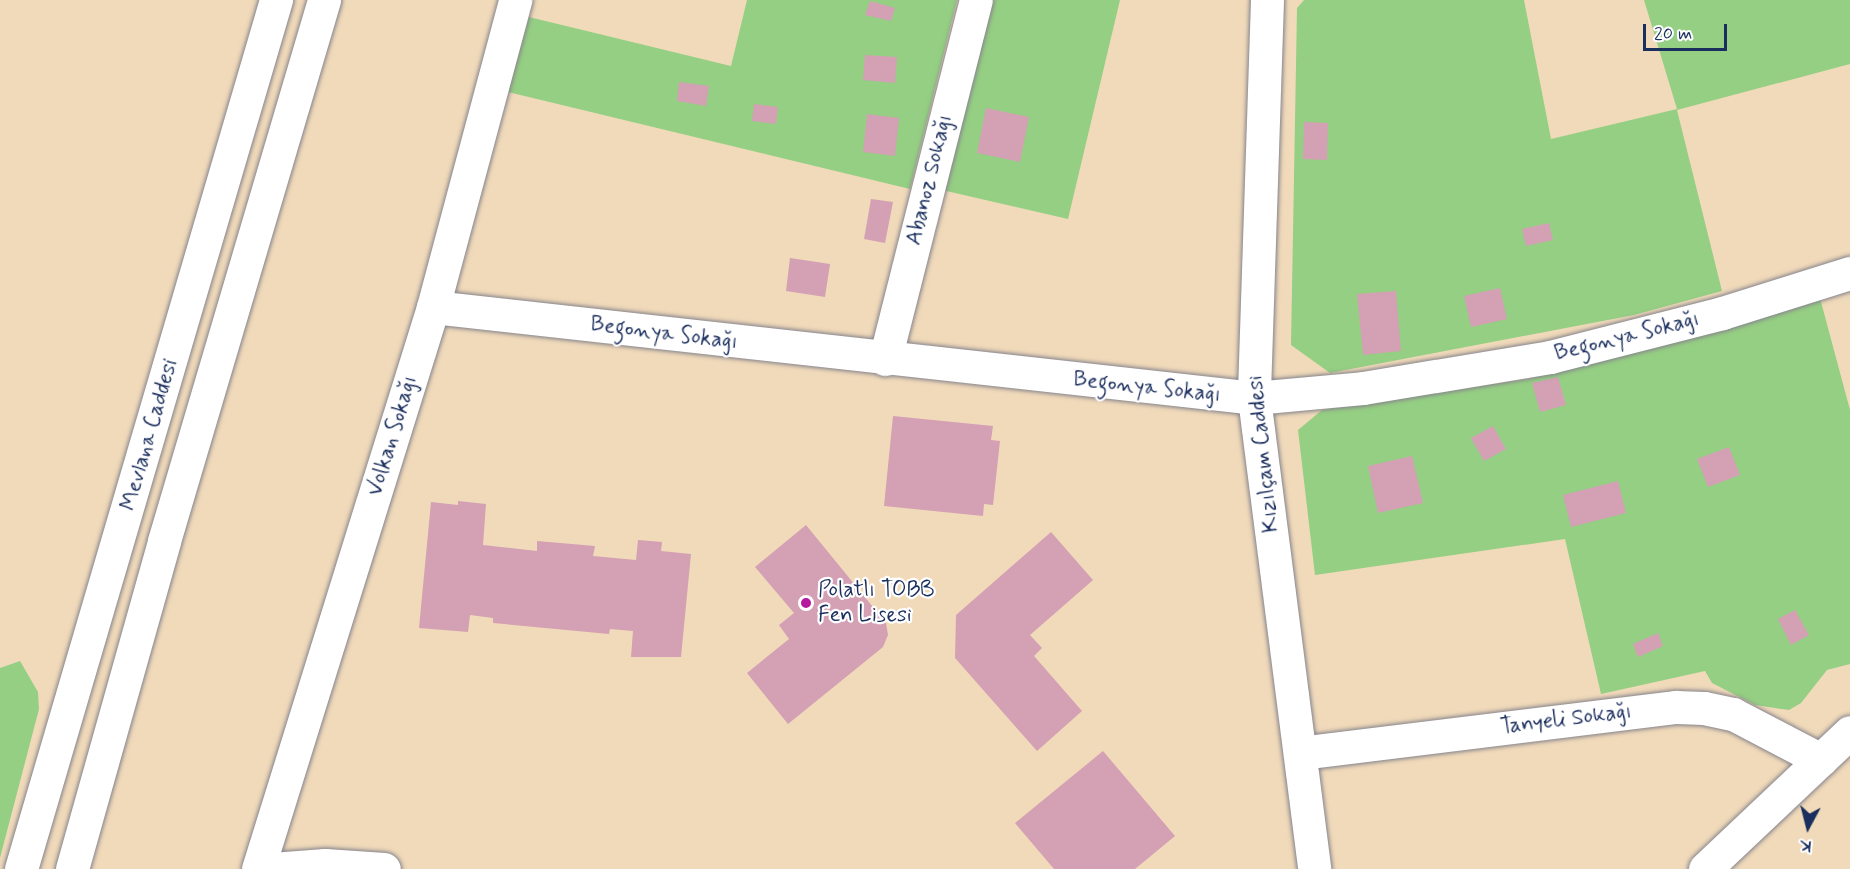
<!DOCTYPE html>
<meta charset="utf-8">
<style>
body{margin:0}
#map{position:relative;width:1850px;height:869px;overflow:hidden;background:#f1daba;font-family:Mynerve,sans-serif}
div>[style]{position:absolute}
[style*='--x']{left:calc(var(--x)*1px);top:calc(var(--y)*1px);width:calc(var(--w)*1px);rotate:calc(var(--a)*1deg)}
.green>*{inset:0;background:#95cf83}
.building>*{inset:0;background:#d3a0b4}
.roads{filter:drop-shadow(0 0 2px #86848c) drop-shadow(0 0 2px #86848c)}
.minor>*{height:33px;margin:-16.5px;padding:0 16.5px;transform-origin:16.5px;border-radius:16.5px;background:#fff}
.major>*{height:33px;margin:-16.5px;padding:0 16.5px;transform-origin:16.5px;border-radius:16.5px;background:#fff}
.dots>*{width:16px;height:16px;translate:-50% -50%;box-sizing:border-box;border:3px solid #fff;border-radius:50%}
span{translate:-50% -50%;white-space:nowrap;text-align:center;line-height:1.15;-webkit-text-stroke:4.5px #fff;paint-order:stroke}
.street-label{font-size:22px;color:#1b2f5e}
.poi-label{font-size:22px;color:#1b2f5e}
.left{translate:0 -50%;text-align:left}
.north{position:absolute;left:1778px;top:797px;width:60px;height:60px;-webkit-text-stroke:4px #fff;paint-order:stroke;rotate:187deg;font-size:16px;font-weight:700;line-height:24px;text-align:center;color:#1b2f5e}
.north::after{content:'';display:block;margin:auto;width:21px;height:27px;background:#1b2f5e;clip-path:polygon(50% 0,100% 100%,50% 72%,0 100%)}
.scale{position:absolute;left:1643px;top:24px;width:84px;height:27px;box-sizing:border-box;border:3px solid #1b2f5e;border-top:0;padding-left:8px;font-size:18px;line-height:21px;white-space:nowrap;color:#1b2f5e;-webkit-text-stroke:4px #fff;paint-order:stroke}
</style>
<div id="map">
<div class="green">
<div style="clip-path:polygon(747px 0,957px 0,910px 189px,508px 92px,529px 17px,731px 66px)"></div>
<div style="clip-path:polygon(988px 0,1120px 0,1068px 219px,942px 190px)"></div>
<div style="clip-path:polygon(1304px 0,1524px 0,1551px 139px,1677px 109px,1644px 0,1850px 0,1850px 64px,1677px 110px,1722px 291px,1634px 315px,1330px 373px,1291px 345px,1297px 8px)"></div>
<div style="clip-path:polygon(1820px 298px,1850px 410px,1850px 664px,1827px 670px,1801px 703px,1789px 710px,1755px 705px,1712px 683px,1705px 671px,1601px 694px,1565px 539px,1315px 575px,1298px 430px,1322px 410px,1528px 379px,1725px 329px)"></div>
<div style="clip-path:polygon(20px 661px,38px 692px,39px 709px,0 858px,0 668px)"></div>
</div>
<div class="building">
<div style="clip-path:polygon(870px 1px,895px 8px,891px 21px,865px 15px)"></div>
<div style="clip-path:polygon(865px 55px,897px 57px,895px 83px,863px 80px)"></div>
<div style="clip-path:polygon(679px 82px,709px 86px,706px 106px,677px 101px)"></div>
<div style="clip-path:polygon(754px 104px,778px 107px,776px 124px,752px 121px)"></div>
<div style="clip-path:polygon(986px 108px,1029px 117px,1020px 162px,977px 153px)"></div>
<div style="clip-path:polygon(867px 114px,899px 118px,895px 156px,863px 152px)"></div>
<div style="clip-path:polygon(1304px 122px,1328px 123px,1327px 160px,1303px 159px)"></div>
<div style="clip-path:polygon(871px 199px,893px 202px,885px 243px,864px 239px)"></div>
<div style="clip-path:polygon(1549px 223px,1553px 240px,1526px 246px,1522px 229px)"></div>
<div style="clip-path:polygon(790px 258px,830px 264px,825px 297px,786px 291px)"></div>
<div style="clip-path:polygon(1500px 288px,1507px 319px,1471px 327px,1464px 296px)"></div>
<div style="clip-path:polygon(1396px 291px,1401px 351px,1363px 355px,1357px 294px)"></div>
<div style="clip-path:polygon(1558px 377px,1566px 405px,1540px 412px,1532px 383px)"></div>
<div style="clip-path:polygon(893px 416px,993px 426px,991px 440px,1000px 441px,993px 505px,984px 504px,983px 516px,884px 506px)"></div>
<div style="clip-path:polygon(1493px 426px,1506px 449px,1484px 461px,1471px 438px)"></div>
<div style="clip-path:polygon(1729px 447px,1740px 475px,1708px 487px,1697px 459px)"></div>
<div style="clip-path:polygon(1412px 456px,1423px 503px,1378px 513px,1368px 466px)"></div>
<div style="clip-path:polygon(1618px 481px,1626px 513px,1571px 527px,1563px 495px)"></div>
<div style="clip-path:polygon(458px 501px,486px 504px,483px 545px,537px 551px,537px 541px,595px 546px,593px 556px,636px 560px,638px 540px,662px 542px,661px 551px,691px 554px,681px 657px,631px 657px,633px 631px,610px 629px,609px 634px,493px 623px,493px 618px,470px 615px,468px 632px,419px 628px,431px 502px,458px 505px)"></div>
<div style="clip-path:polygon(806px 525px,886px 623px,888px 635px,883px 647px,788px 724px,747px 673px,789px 639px,779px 625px,794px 613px,755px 567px)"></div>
<div style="clip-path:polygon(1051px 532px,1093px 580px,1030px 635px,1042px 648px,1034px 656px,1082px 711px,1037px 751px,955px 658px,956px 615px)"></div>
<div style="clip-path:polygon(1795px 610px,1809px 635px,1791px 645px,1778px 619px)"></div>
<div style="clip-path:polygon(1658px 633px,1663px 646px,1638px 657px,1633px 644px)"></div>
<div style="clip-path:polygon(1103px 751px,1175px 836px,1135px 869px,1054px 869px,1015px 823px)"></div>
</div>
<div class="roads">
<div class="minor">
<div style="--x:1267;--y:0;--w:398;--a:91.9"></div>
<div style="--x:1254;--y:398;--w:475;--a:82.7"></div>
<div style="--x:433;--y:307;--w:826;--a:6.32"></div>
<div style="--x:1254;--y:398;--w:109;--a:-5.2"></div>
<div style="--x:1363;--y:388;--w:190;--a:-9.4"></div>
<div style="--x:1550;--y:357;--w:178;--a:-14.3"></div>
<div style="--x:1722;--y:313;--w:134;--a:-17.4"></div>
<div style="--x:885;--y:359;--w:370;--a:-75.8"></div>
<div style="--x:1300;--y:753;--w:379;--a:-7"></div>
<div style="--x:1676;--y:707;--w:28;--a:2"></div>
<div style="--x:1704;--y:708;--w:30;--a:12"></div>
<div style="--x:1733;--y:714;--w:99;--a:27.6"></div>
<div style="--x:258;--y:869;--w:589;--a:-72.7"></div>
<div style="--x:433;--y:307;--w:318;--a:-75"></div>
<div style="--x:272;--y:869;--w:53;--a:-4.3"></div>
<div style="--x:325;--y:865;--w:59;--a:3.9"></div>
<div style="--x:1705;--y:869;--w:199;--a:-43.4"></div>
</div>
<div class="major">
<div style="--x:21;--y:869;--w:906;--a:-73.65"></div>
<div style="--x:72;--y:869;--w:341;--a:-74.3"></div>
<div style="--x:164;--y:541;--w:564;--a:-73.52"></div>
</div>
</div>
<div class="dots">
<div style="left:806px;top:603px;background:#b5179e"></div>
</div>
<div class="street-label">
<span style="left:930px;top:180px;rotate:-76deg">Abanoz Sokağı</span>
<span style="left:664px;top:334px;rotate:7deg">Begonya Sokağı</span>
<span style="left:1627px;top:337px;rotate:-14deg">Begonya Sokağı</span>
<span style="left:1147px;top:388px;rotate:6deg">Begonya Sokağı</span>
<span style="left:150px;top:435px;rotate:-74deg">Mevlana Caddesi</span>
<span style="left:393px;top:436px;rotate:-73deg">Volkan Sokağı</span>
<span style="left:1264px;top:454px;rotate:-96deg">Kızılçam Caddesi</span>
<span style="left:1566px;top:720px;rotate:-7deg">Tanyeli Sokağı</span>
</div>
<div class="poi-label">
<span class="left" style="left:818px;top:603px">Polatlı TOBB<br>Fen Lisesi</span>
</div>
<div class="north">K</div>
<div class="scale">20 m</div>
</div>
